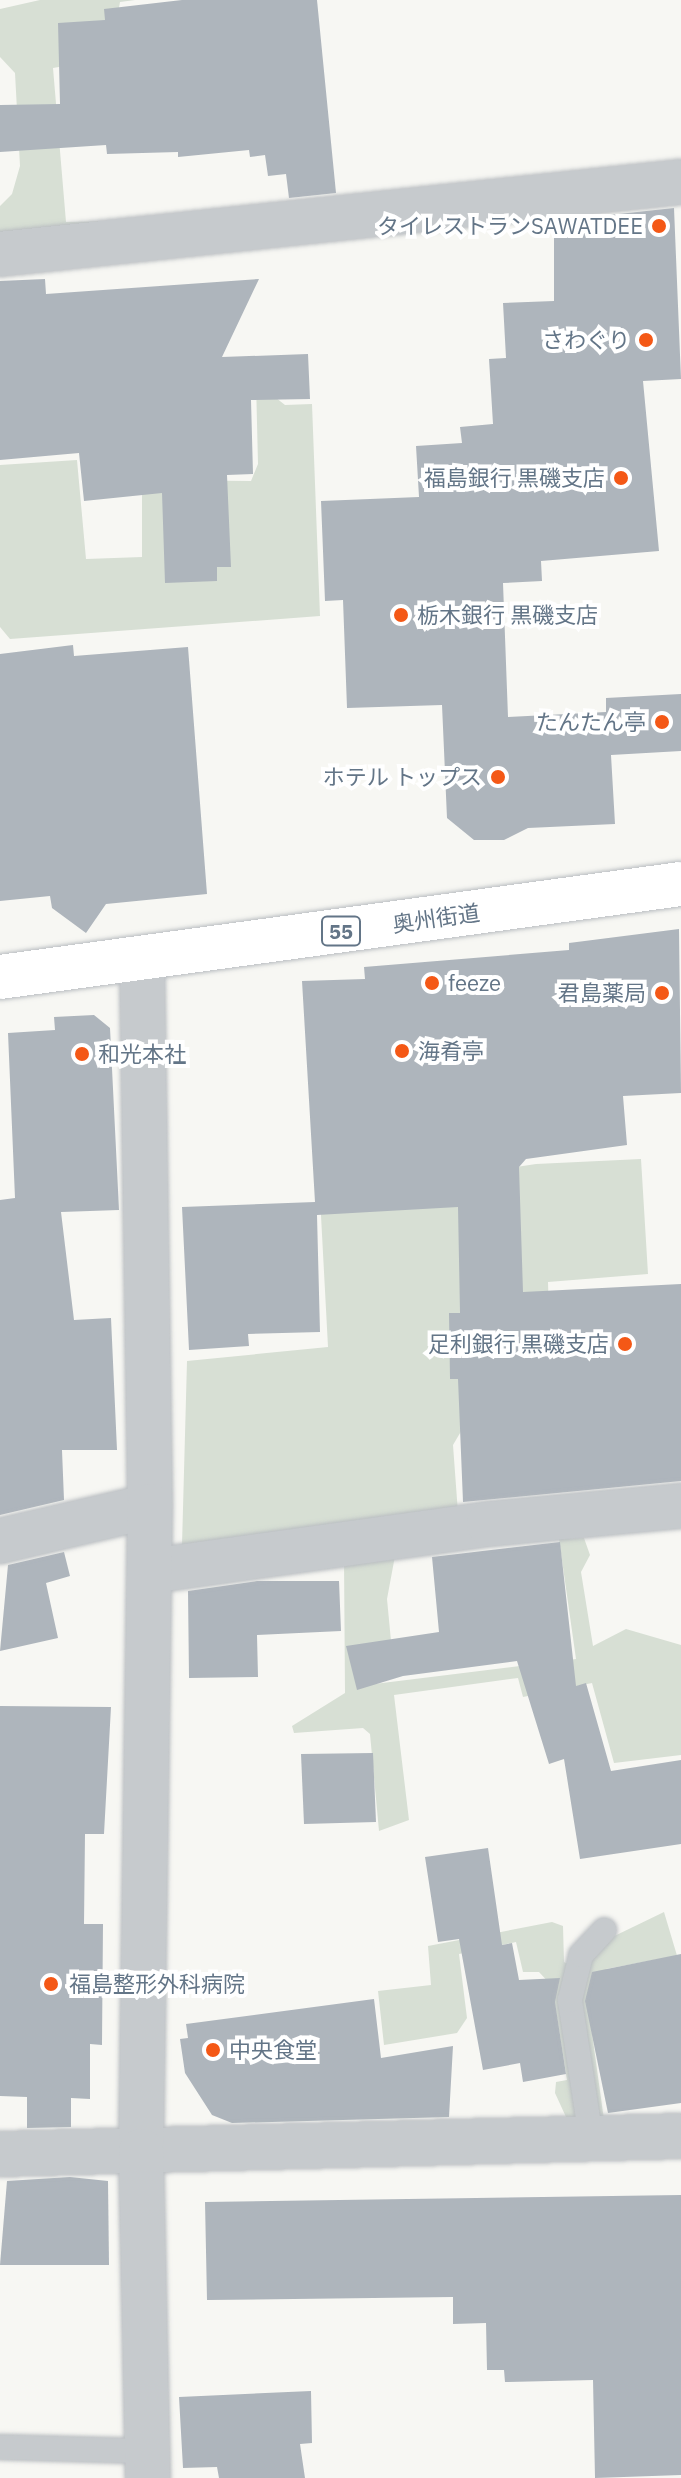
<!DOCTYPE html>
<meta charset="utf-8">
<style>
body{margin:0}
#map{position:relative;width:681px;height:2478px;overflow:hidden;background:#f7f7f3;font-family:"IBM Plex Sans","Noto Sans JP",sans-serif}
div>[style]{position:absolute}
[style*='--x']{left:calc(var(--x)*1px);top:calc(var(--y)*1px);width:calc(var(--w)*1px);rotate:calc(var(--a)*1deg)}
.green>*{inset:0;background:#d7dfd4}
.building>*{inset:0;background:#aeb5bc}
.roads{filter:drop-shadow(0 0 2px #b9bdc1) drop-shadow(0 0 2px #b9bdc1)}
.service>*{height:24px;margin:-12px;padding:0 12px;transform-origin:12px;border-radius:12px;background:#c6cacd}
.minor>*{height:44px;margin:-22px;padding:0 22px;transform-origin:22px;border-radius:22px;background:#c6cacd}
.tertiary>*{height:44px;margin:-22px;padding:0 22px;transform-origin:22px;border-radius:22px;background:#c6cacd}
.primary>*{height:44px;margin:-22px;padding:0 22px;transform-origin:22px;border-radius:22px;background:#fff}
.dots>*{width:22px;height:22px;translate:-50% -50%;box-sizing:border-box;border:4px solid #fff;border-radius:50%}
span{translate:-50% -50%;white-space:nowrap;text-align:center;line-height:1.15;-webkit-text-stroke:8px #fff;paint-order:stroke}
.shield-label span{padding:2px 6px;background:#fff;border:2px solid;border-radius:6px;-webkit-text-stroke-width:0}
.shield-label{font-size:20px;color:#637587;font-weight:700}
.poi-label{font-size:22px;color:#637587}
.right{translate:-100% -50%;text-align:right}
.left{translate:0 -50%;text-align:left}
.street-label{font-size:22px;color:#637587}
</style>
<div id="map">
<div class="green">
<div style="clip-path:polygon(40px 0,135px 0,120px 2px,110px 58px,53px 68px,66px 222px,124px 221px,0 247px,0 206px,12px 194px,20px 166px,15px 73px,0 57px,0 9px)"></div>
<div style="clip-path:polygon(256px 382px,285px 405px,312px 404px,320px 616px,10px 639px,0 627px,0 465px,77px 460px,86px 559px,142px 557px,142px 480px,251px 481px,258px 464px)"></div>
<div style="clip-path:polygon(641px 1159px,648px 1274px,548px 1282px,552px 1421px,463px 1428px,453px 1445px,458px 1513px,182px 1545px,187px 1361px,328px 1347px,320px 1197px,536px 1164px)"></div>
<div style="clip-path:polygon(584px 1538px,590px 1555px,581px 1572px,593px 1646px,626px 1629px,681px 1645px,681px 1755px,614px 1763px,592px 1683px,523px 1697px,518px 1678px,394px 1695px,409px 1820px,379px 1831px,370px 1734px,363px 1728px,294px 1733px,292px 1726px,345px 1693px,344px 1560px,395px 1556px,387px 1599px,391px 1641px,358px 1686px,576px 1659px,559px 1539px)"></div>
<div style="clip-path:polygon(evenodd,664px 1912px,681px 1969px,591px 2026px,604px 2120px,571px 2124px,566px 2117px,555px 2093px,556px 2082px,567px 2080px,552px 1986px,539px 1972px,523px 1972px,516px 1942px,459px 1954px,467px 2018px,457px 2033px,384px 2045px,378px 1991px,431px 1985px,428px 1946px,552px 1922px,563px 1926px,564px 1962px,580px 1971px,602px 1942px,664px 1912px,659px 1959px,614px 2006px,606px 1969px,659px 1959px)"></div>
</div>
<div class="building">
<div style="clip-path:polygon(182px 0,317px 0,336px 193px,289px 198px,286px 174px,268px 176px,265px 155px,250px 157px,249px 150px,178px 157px,178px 152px,107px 154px,106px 145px,0 152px,0 105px,60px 104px,58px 23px,105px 20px,104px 9px)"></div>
<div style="clip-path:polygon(674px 208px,681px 379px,643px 381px,659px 551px,541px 561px,542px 581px,503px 583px,508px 717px,606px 712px,606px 698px,681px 694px,681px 751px,611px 755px,615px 824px,528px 828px,504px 840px,474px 840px,447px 818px,442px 705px,347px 708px,343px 600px,325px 601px,321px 501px,419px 497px,416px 446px,462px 443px,460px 427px,493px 424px,489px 359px,506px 358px,503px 303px,554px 301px,554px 221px)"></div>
<div style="clip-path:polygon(45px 279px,46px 294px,259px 279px,222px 357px,308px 354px,310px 399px,251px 400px,253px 474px,227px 475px,231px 567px,217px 567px,217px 581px,165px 583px,162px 493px,84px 501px,79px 453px,0 460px,0 281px)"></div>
<div style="clip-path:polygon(73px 645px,74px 656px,188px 647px,207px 894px,106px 904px,86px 933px,52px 908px,50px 896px,0 901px,0 654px)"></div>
<div style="clip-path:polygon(679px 929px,681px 1093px,623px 1096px,627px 1145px,526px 1159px,519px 1167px,523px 1292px,681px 1284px,681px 1481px,463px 1502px,458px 1379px,450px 1379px,449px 1313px,460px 1313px,458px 1207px,317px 1215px,320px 1332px,248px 1334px,249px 1346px,189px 1350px,182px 1207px,315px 1202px,302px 981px,365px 979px,364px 967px,569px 950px,569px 943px)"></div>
<div style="clip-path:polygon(94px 1015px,110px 1028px,119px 1210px,61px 1212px,74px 1320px,111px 1318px,117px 1450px,62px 1450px,64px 1500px,0 1515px,0 1200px,15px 1198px,8px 1033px,55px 1030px,54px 1017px)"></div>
<div style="clip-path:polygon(560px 1542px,576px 1686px,586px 1683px,611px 1771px,681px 1760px,681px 1844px,580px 1859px,564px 1759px,549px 1764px,517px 1661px,403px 1676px,357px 1690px,346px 1646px,439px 1632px,432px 1557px)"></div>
<div style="clip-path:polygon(64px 1552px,70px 1576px,46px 1583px,58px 1638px,0 1651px,8px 1565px)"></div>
<div style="clip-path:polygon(257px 1581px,339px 1581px,341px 1631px,257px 1635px,258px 1677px,189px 1678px,188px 1591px)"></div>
<div style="clip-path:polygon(0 1706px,111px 1707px,104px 1834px,85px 1834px,84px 1924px,103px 1924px,102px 2045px,90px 2044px,90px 2099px,71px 2098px,71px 2127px,27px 2128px,27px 2097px,0 2096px)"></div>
<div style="clip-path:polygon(373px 1753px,376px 1822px,304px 1824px,301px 1754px)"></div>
<div style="clip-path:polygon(488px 1848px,502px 1945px,512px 1943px,519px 1980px,560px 1978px,555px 2002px,566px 2074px,523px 2082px,520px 2063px,483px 2070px,459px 1939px,438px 1942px,425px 1857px)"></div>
<div style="clip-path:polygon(681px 1954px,681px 2103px,608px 2113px,585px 2001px,592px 1972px)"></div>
<div style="clip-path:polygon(374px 1999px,381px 2058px,453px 2046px,449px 2117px,232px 2123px,212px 2115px,185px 2073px,180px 2039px,188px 2038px,186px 2024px)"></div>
<div style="clip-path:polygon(70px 2177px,108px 2181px,109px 2265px,0 2265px,7px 2181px)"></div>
<div style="clip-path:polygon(681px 2195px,681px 2475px,595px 2478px,593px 2380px,505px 2382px,504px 2370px,487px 2370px,486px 2323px,453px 2324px,453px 2297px,207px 2300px,205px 2202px)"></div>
<div style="clip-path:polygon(311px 2391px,312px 2443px,300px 2444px,305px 2478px,219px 2478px,217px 2467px,183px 2468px,179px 2397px)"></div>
</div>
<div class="roads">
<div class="service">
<div style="--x:591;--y:2138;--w:140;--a:-98.7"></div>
<div style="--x:570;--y:2000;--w:46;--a:-76.3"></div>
<div style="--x:581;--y:1955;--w:34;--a:-47"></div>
<div style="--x:0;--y:2447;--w:146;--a:1.6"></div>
</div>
<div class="minor">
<div style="--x:0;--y:254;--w:685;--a:-6.04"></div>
<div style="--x:0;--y:1541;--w:154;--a:-13.1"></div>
<div style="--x:150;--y:1571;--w:342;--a:-7.9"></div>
<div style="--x:489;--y:1524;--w:193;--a:-5.4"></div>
<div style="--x:0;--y:2154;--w:681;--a:-1.51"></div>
</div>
<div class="tertiary">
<div style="--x:142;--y:958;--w:548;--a:89.16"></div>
<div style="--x:150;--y:1506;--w:645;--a:90.8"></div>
<div style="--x:141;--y:2151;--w:327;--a:88.8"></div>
</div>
<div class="primary">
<div style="--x:0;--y:977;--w:687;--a:-7.78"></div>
</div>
</div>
<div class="dots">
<div style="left:659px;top:226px;background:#f45816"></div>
<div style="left:646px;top:340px;background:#f45816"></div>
<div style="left:621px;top:478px;background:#f45816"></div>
<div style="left:401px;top:615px;background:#f45816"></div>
<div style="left:662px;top:722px;background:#f45816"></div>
<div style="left:498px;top:777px;background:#f45816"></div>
<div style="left:432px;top:983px;background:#f45816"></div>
<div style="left:662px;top:993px;background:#f45816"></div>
<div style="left:402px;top:1051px;background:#f45816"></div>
<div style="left:82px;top:1054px;background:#f45816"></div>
<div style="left:625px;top:1344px;background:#f45816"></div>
<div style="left:51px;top:1984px;background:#f45816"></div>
<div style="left:213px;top:2050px;background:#f45816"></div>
</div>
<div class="shield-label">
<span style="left:341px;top:931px">55</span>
</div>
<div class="poi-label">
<span class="right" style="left:643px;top:226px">タイレストランSAWATDEE</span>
<span class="right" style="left:630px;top:340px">さわぐり</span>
<span class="right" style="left:605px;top:478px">福島銀行 黒磯支店</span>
<span class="left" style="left:417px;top:615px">栃木銀行 黒磯支店</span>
<span class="right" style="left:646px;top:722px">たんたん亭</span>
<span class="right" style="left:482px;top:777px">ホテル トップス</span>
<span class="left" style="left:448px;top:983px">feeze</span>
<span class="right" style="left:646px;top:993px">君島薬局</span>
<span class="left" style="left:418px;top:1051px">海肴亭</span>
<span class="left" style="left:98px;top:1054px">和光本社</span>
<span class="right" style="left:609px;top:1344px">足利銀行 黒磯支店</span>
<span class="left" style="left:69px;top:1984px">福島整形外科病院</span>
<span class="left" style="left:229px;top:2050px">中央食堂</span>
</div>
<div class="street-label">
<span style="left:436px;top:918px;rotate:-8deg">奥州街道</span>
</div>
</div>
